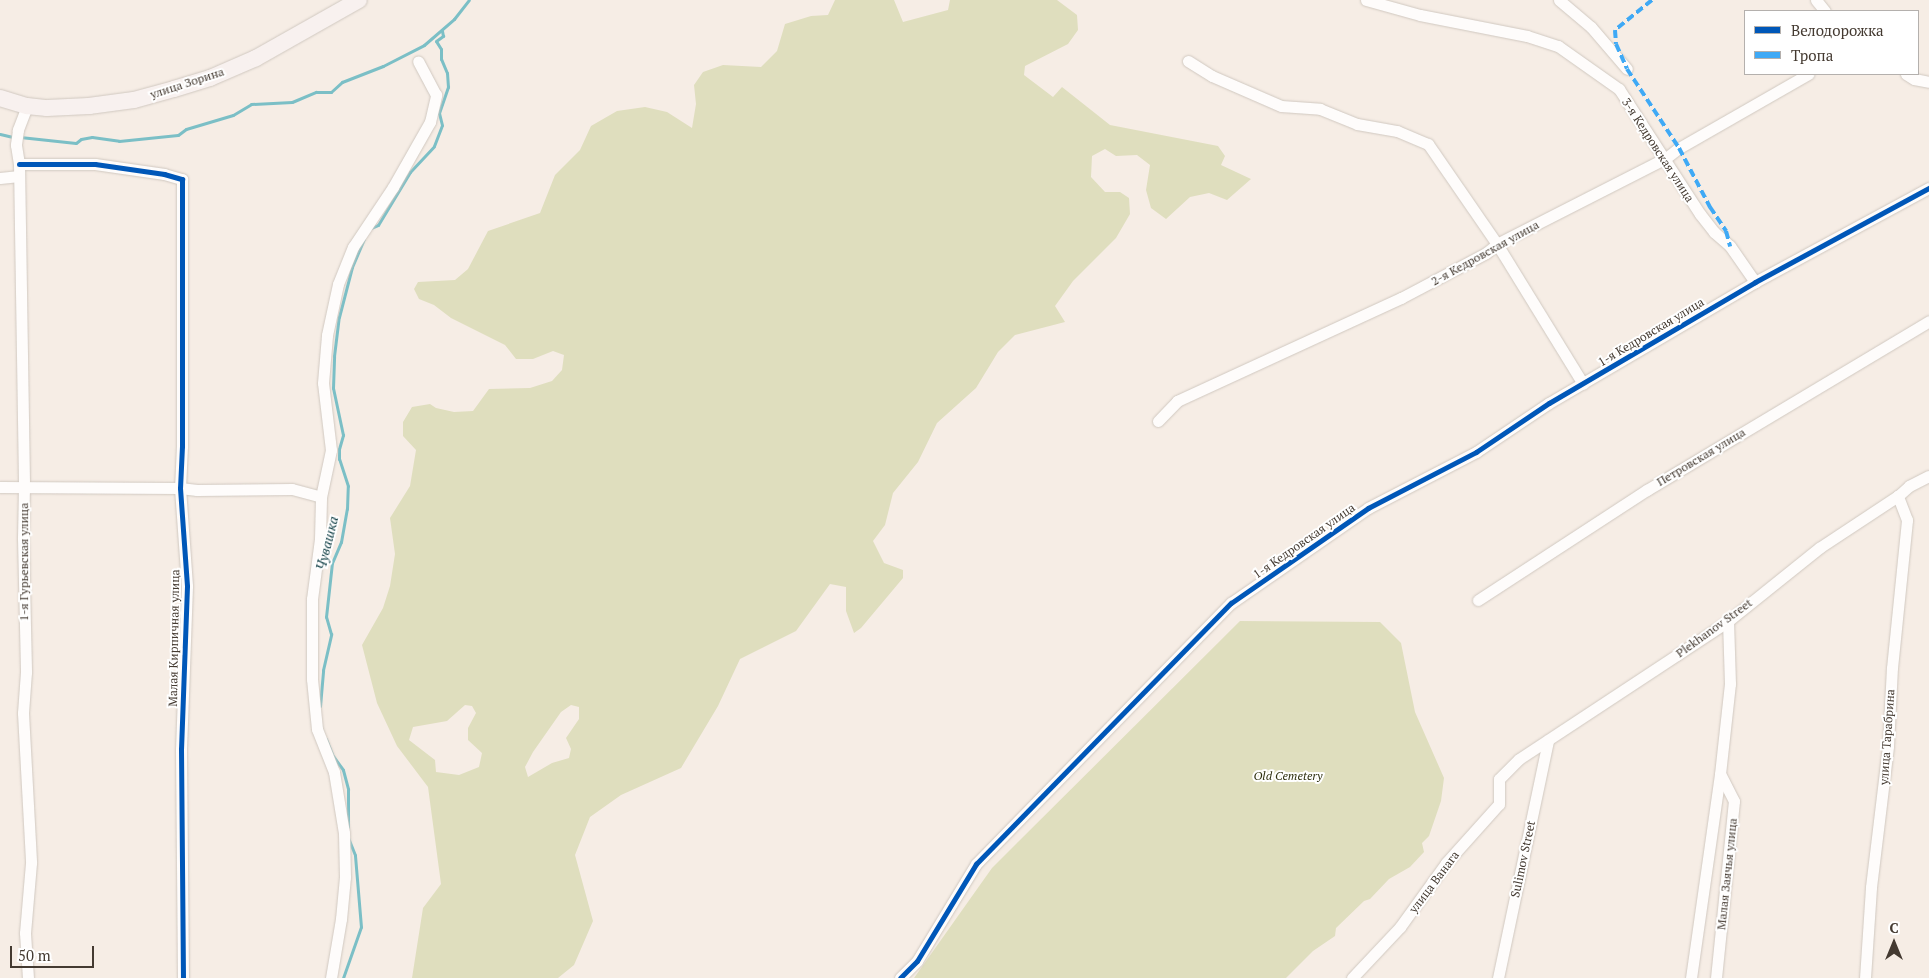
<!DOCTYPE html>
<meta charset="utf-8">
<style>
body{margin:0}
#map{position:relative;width:1929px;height:978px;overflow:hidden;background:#f6ede5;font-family:"PT Serif",serif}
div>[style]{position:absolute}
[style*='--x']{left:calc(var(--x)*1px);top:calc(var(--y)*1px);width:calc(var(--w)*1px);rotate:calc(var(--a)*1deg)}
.green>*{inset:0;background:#dfdebe}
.stream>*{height:3px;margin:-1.5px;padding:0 1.5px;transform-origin:1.5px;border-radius:1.5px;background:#7bbfc6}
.roads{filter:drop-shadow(0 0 1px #d0c8c0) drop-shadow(0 0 1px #d0c8c0)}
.minor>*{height:11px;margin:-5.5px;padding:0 5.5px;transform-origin:5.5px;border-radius:5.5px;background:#fefcfb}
.secondary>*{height:16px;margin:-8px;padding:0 8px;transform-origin:8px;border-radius:8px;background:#f8f1ef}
.quiet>*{height:4px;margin-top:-2px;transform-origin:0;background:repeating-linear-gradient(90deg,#3fa9f5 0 8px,transparent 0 12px)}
.cycleway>*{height:5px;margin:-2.5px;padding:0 2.5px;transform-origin:2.5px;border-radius:2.5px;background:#0057b8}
span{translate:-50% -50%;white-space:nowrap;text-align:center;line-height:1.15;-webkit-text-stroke:4px #fff;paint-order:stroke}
.street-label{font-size:12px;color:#443a31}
.park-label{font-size:12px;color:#2f3111;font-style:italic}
.water-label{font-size:14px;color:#134147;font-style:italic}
.legend{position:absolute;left:1744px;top:10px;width:175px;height:65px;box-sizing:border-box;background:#fff;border:1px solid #b4b0ad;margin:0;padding:6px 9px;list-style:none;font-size:15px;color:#443a31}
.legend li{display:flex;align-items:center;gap:10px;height:25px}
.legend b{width:25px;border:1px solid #b4b0ad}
.north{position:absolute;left:1869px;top:918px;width:50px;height:50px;-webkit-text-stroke:4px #fff;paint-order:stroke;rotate:0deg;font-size:14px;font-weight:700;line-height:20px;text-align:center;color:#443a31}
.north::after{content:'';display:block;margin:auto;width:18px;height:22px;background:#443a31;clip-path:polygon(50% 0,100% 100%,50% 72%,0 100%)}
.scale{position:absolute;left:10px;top:946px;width:84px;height:22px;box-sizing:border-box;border:2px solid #443a31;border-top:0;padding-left:6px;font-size:15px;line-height:18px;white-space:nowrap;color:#443a31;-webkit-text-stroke:4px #fff;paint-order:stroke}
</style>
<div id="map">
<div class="green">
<div style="clip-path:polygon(evenodd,835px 0,894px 0,903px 22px,948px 10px,950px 0,1057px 0,1077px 15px,1078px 30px,1068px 44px,1025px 66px,1024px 75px,1053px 97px,1062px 87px,1110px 125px,1218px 146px,1225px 156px,1221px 165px,1251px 179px,1227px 200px,1209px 193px,1190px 197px,1166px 219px,1151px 208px,1146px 190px,1150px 165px,1137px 155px,1116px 156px,1105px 149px,1092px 156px,1091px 177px,1105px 192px,1120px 192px,1129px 198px,1130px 214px,1116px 238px,1073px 281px,1055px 306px,1065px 322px,1015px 335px,998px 352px,976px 388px,937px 423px,918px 462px,893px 493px,885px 525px,873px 541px,884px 563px,903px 570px,903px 578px,861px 628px,854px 633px,846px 611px,846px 587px,830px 584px,796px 631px,740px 659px,718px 706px,681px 768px,621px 795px,590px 817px,575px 855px,593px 921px,574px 965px,558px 978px,412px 978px,423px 908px,441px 884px,428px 787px,397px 746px,377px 703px,362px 645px,383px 608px,390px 586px,395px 554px,390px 518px,410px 486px,416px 450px,403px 436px,403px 422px,412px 407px,430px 404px,436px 408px,454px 412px,473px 411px,489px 389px,530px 388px,552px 381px,562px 370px,564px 355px,553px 351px,533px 359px,516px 359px,505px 345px,451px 318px,434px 305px,419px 299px,414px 289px,418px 282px,455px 280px,468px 269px,488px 231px,540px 213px,555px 175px,580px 150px,591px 126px,617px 111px,645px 107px,667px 112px,692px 128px,696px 104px,694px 85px,703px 72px,723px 65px,761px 67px,777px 51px,785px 24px,811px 16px,828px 15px,835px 0,465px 705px,472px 706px,476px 713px,468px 728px,468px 740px,482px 753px,479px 767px,459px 775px,436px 772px,435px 760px,409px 740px,413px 727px,447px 721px,465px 705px,835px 0,571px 705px,579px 707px,579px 719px,566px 738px,571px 749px,569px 758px,552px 763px,528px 777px,525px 767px,533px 752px,561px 712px,571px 705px)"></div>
<div style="clip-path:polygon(1240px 621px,1380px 622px,1401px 643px,1415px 712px,1444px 778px,1441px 801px,1429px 836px,1422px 843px,1424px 852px,1410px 867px,1389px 879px,1370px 899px,1364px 901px,1336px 928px,1335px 936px,1313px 951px,1286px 978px,914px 978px,992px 868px)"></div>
</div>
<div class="stream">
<div style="--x:0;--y:134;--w:13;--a:13"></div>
<div style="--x:20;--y:137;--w:56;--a:6.1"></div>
<div style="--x:76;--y:143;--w:6;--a:-39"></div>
<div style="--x:81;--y:139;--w:11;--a:-10"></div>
<div style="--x:92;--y:137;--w:27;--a:8"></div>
<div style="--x:119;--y:141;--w:59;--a:-5.8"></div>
<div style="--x:178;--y:135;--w:10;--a:-37"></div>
<div style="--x:186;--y:129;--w:49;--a:-16.6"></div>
<div style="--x:233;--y:115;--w:21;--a:-31"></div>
<div style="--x:251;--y:104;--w:41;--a:-2.8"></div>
<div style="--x:292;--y:102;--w:26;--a:-23"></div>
<div style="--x:316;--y:92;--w:15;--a:0"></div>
<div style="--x:331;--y:92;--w:15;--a:-42"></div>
<div style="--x:342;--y:82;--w:44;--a:-21.3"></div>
<div style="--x:383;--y:66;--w:46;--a:-27.1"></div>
<div style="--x:424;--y:45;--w:40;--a:-41"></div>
<div style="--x:454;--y:19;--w:24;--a:-52"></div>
<div style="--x:369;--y:229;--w:10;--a:-24"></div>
<div style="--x:378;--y:225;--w:62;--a:-58.9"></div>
<div style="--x:410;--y:172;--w:35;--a:-47"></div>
<div style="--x:434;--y:146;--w:22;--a:-69"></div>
<div style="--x:442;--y:125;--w:12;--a:-104"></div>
<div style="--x:439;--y:113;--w:28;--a:-71"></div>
<div style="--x:448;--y:87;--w:14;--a:-94"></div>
<div style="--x:447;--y:73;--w:15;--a:-113"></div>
<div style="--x:441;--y:59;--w:10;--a:-90"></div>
<div style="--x:441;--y:49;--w:9;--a:-122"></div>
<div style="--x:436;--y:41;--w:9;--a:-36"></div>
<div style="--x:443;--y:36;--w:5;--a:-101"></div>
<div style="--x:320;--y:706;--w:36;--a:-85"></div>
<div style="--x:323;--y:670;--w:37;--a:-77"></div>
<div style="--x:331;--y:634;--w:18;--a:-106"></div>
<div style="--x:326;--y:617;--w:54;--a:-83.7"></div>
<div style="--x:332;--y:563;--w:23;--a:-67"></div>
<div style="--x:341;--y:542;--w:34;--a:-80"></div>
<div style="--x:347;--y:509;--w:23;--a:-88"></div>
<div style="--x:348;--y:486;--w:28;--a:-108"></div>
<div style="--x:339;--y:459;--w:10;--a:-90"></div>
<div style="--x:339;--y:449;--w:15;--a:-74"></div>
<div style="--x:343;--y:435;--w:48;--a:-102"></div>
<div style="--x:333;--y:388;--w:32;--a:-88"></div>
<div style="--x:334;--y:356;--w:39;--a:-83"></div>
<div style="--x:339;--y:317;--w:52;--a:-75.4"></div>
<div style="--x:352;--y:267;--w:30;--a:-67"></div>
<div style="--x:326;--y:739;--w:18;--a:68"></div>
<div style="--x:333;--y:756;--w:17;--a:54"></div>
<div style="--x:343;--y:770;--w:20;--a:75"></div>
<div style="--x:348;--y:789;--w:38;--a:90"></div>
<div style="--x:343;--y:978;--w:54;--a:-70.6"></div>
<div style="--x:361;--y:927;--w:72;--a:-94.8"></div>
<div style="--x:355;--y:855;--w:18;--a:-112"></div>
</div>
<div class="roads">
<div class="minor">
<div style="--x:1366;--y:0;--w:56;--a:15.5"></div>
<div style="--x:1420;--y:15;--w:109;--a:11.1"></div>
<div style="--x:1527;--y:36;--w:33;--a:18"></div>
<div style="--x:1558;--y:46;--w:75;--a:35.2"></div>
<div style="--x:1619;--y:89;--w:149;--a:57.1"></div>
<div style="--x:1700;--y:214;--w:23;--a:52"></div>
<div style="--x:1714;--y:232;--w:21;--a:41"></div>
<div style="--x:1730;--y:246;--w:44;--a:55.2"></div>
<div style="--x:1559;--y:0;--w:42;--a:40.2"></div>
<div style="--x:1591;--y:27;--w:55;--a:49.4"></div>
<div style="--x:1816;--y:0;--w:14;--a:51"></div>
<div style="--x:1188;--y:61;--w:28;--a:32"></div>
<div style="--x:1212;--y:76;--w:75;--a:23.5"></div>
<div style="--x:1281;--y:106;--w:39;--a:4"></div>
<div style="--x:1320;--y:109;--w:40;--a:22"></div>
<div style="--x:1357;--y:124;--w:41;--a:9.9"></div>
<div style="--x:1397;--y:131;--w:34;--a:23"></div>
<div style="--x:1428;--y:144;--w:121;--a:55.4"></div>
<div style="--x:1497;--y:244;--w:164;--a:58.4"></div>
<div style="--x:1906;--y:74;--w:9;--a:32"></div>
<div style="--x:1914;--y:79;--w:15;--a:11"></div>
<div style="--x:27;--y:106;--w:26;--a:111"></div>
<div style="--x:18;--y:130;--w:15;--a:98"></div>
<div style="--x:16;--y:145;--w:19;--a:81"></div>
<div style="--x:19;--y:164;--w:322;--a:89.1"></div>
<div style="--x:24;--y:486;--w:52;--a:91.1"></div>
<div style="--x:23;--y:538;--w:134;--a:88.7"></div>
<div style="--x:26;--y:672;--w:41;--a:94.2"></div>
<div style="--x:23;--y:713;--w:150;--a:86.9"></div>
<div style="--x:31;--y:863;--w:70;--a:94.9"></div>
<div style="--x:25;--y:933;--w:45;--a:86.2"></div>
<div style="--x:19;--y:164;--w:76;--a:0"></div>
<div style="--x:95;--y:164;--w:70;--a:8.2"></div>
<div style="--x:164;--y:174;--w:19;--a:16"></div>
<div style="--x:182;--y:179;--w:267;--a:90"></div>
<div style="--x:182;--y:446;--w:42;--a:92.7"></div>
<div style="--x:180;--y:488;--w:98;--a:85.9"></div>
<div style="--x:187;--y:586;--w:163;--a:92.1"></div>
<div style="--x:181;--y:749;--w:229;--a:89.5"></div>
<div style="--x:0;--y:178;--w:19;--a:-6"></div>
<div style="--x:1158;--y:421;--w:28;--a:-46"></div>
<div style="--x:1177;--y:401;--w:247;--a:-24.7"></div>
<div style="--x:1401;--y:298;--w:96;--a:-27.9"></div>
<div style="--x:1486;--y:253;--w:14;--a:-39"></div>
<div style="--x:1497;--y:244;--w:190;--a:-27"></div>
<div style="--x:1666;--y:158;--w:16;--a:-38"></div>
<div style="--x:1679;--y:148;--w:149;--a:-29.8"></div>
<div style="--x:0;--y:487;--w:180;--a:0.3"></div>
<div style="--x:180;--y:488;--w:17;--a:7"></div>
<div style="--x:197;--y:490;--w:95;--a:-0.6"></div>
<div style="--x:292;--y:489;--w:30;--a:15"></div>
<div style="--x:1478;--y:600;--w:202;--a:-33.1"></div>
<div style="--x:1647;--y:490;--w:329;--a:-30.9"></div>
<div style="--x:331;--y:978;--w:60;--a:-80.4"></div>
<div style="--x:341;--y:919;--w:42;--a:-84.6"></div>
<div style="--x:345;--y:877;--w:44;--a:-91.3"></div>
<div style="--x:344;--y:833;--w:62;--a:-99.3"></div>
<div style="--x:334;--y:772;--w:46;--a:-111.6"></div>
<div style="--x:317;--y:729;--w:50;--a:-95.7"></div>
<div style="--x:312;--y:679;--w:80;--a:-90"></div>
<div style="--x:312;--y:599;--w:61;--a:-82.4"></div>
<div style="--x:320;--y:539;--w:42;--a:-88.6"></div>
<div style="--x:321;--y:497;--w:48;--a:-78"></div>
<div style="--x:331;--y:450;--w:67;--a:-96.8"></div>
<div style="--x:323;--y:383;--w:48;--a:-85.2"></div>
<div style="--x:327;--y:335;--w:52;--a:-77.8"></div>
<div style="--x:338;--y:284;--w:40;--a:-68"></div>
<div style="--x:353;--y:247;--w:72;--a:-56.3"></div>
<div style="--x:393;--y:187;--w:75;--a:-60.4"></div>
<div style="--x:430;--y:122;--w:28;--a:-77"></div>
<div style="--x:436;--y:95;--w:38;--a:-118"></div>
<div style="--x:900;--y:978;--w:24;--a:-45"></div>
<div style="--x:917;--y:961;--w:114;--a:-58.7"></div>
<div style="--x:976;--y:864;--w:365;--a:-45.7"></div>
<div style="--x:1231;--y:603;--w:167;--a:-34.7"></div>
<div style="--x:1368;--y:508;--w:122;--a:-27.4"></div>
<div style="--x:1476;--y:452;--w:88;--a:-33.9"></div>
<div style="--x:1549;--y:403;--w:239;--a:-30.4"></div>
<div style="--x:1755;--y:282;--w:198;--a:-28.4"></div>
<div style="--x:1352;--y:978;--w:70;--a:-46.7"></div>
<div style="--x:1400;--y:927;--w:79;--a:-54.3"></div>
<div style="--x:1446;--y:863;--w:79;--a:-48.1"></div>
<div style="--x:1499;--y:804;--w:25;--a:-90"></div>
<div style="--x:1499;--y:779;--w:28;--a:-45"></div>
<div style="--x:1519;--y:759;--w:250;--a:-33.4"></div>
<div style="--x:1728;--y:621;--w:117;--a:-38.7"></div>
<div style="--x:1819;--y:548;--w:95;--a:-33.4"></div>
<div style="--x:1898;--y:496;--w:15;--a:-42"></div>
<div style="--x:1909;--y:486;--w:22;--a:-27"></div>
<div style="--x:1498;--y:978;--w:243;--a:-78.1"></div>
<div style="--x:1691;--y:978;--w:206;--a:-81.9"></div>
<div style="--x:1720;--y:774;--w:91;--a:-83.7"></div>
<div style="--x:1730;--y:684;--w:63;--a:-91.8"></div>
<div style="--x:1716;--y:978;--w:178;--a:-84.2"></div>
<div style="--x:1734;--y:801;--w:30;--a:-117"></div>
<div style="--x:1865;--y:978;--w:91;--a:-86.2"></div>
<div style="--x:1871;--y:887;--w:142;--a:-83.1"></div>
<div style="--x:1888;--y:746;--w:78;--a:-87.1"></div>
<div style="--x:1892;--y:668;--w:149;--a:-84.2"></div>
<div style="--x:1907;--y:520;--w:26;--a:-111"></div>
</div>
<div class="secondary">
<div style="--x:0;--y:98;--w:28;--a:17"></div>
<div style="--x:27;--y:106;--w:20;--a:6"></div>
<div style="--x:47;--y:108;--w:42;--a:-2.7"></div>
<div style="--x:89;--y:106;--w:45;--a:-7.6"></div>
<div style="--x:134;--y:100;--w:41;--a:-15.4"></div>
<div style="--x:174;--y:89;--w:38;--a:-17"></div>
<div style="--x:210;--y:78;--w:50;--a:-23.5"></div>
<div style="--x:256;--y:58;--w:118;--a:-29.4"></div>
</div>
</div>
<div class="quiet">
<div style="--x:1652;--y:0;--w:48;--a:141"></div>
<div style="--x:1615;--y:30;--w:14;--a:86"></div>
<div style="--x:1616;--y:44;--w:27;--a:66"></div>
<div style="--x:1627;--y:69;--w:95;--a:56.6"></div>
<div style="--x:1679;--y:148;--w:67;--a:62.3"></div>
<div style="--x:1710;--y:207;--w:29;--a:56"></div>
<div style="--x:1726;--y:231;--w:16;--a:75"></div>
</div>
<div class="cycleway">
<div style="--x:19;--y:164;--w:76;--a:0"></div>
<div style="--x:95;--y:164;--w:70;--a:8.2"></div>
<div style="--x:164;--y:174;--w:19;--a:16"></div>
<div style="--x:182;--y:179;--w:267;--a:90"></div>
<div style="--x:182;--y:446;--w:42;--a:92.7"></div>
<div style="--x:180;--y:488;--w:98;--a:85.9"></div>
<div style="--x:187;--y:586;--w:163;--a:92.1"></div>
<div style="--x:181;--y:749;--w:229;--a:89.5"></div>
<div style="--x:900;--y:978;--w:24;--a:-45"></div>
<div style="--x:917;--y:961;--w:114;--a:-58.7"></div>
<div style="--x:976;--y:864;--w:365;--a:-45.7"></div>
<div style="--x:1231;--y:603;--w:167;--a:-34.7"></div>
<div style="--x:1368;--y:508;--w:122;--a:-27.4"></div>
<div style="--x:1476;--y:452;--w:88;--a:-33.9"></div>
<div style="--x:1549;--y:403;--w:239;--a:-30.4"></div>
<div style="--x:1755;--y:282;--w:198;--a:-28.4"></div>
</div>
<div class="street-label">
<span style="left:187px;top:83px;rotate:-18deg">улица Зорина</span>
<span style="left:1658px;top:150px;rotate:57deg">3-я Кедровская улица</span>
<span style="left:1485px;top:253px;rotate:-29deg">2-я Кедровская улица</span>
<span style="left:1651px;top:332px;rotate:-31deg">1-я Кедровская улица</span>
<span style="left:1701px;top:457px;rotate:-31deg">Петровская улица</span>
<span style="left:1304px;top:541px;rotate:-35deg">1-я Кедровская улица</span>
<span style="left:24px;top:562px;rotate:-90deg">1-я Гурьевская улица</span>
<span style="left:1714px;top:628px;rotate:-36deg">Plekhanov Street</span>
<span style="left:174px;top:638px;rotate:-89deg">Малая Кирпичная улица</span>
<span style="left:1887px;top:737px;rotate:-86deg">улица Тарабрина</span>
<span style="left:1523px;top:859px;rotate:-78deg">Sulimov Street</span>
<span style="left:1727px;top:874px;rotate:-84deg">Малая Заячья улица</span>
<span style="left:1434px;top:882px;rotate:-53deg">улица Ванага</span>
</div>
<div class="park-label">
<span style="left:1288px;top:776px">Old Cemetery</span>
</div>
<div class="water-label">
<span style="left:327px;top:543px;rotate:-76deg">Чувашка</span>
</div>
<ul class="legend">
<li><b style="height:6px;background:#0057b8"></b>Велодорожка</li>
<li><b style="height:6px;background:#3fa9f5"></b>Тропа</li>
</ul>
<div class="north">С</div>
<div class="scale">50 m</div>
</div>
